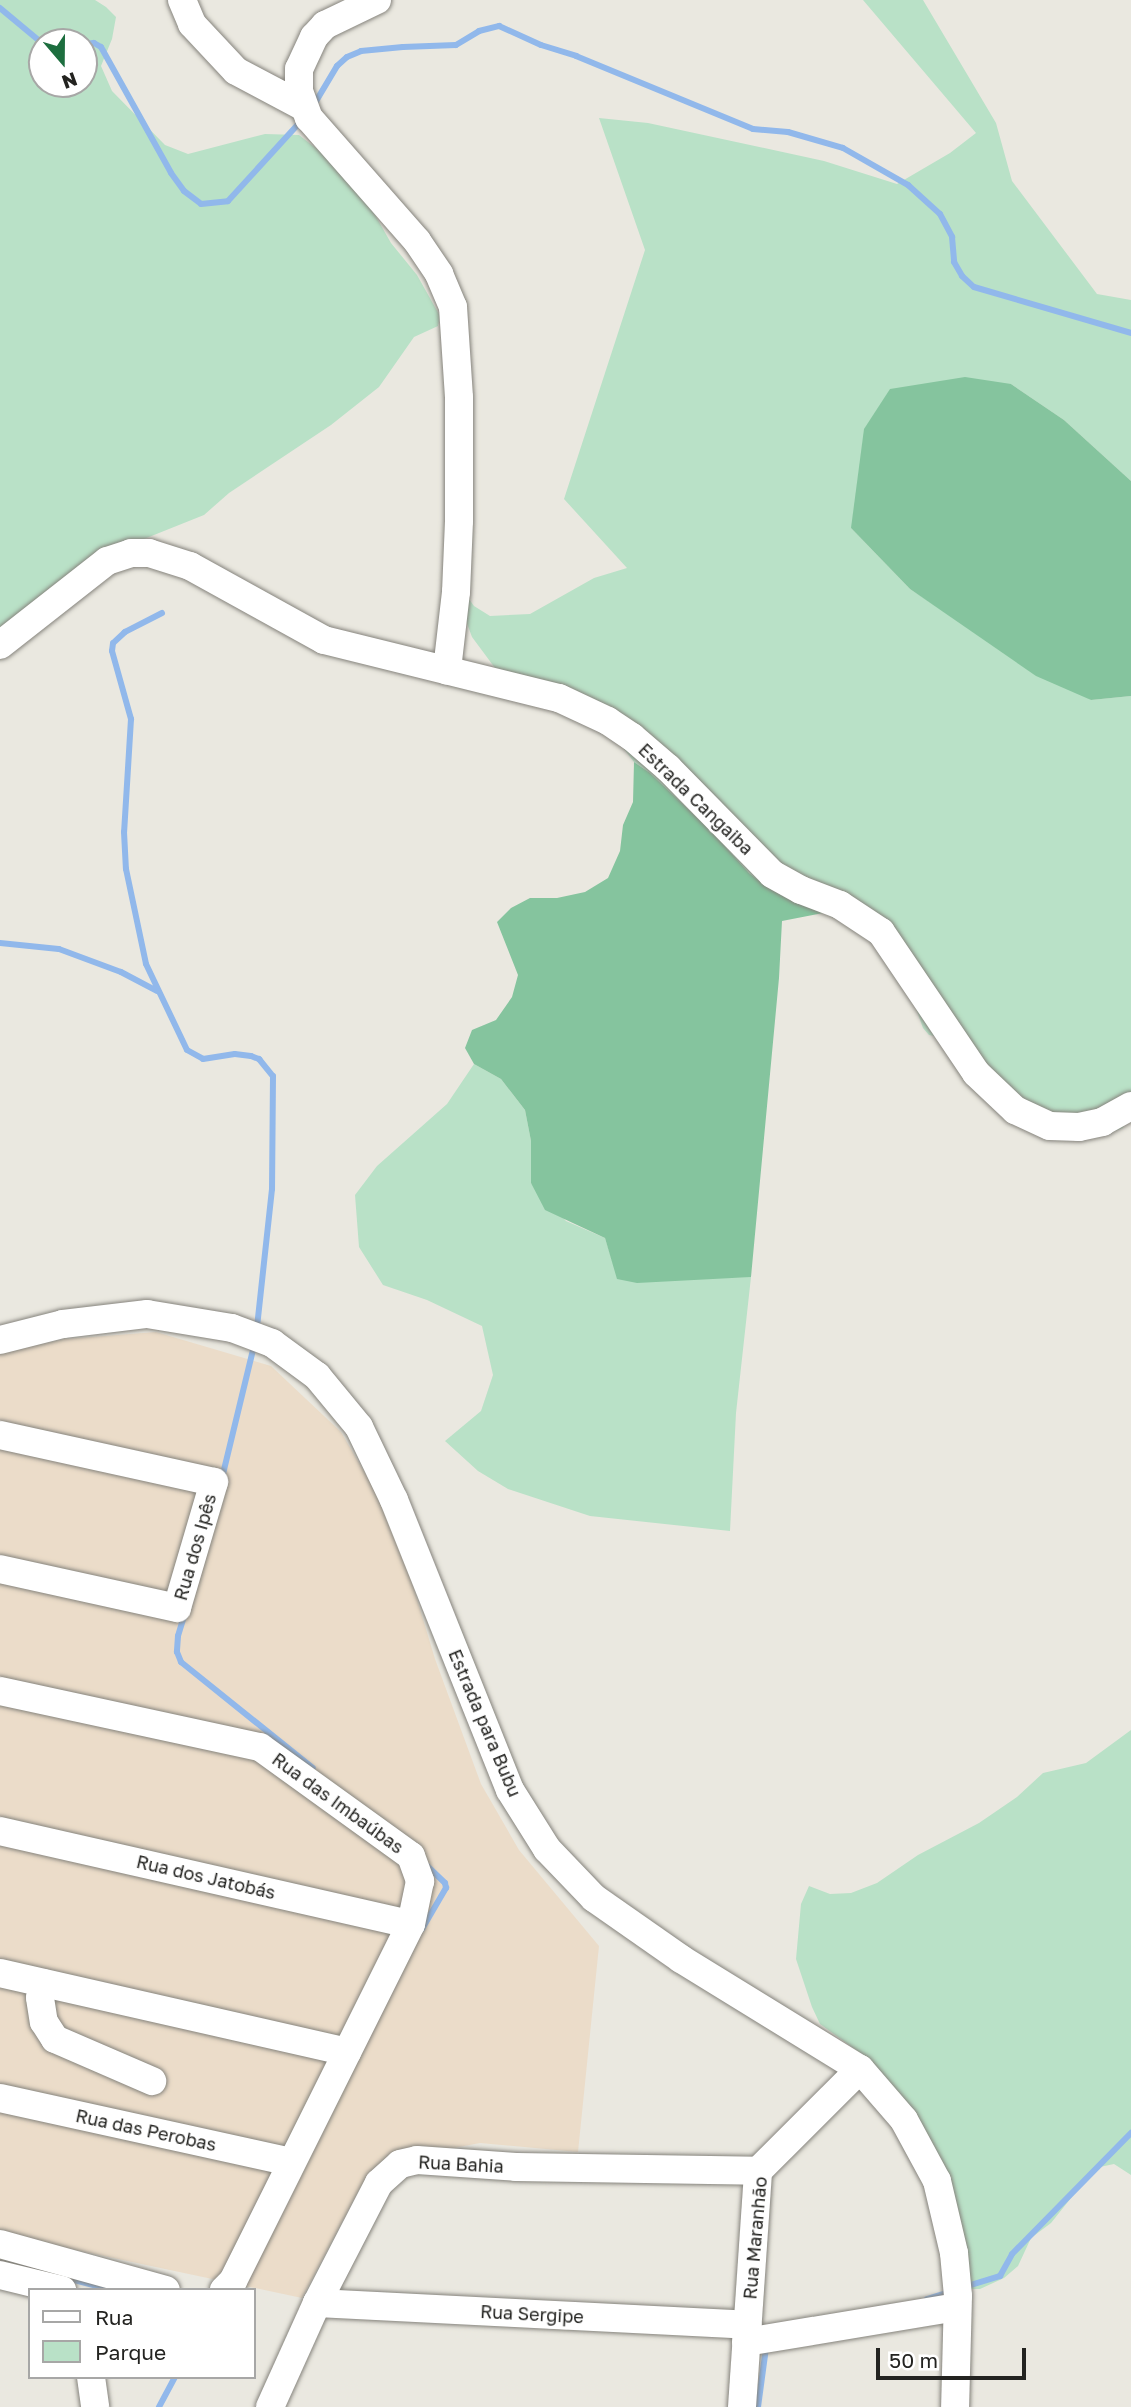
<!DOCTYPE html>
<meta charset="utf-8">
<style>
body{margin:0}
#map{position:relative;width:1131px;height:2407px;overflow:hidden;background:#eae8e0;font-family:"Golos Text",sans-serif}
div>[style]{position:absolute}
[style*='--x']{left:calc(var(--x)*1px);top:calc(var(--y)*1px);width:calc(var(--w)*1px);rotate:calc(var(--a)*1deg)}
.industrial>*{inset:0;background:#ebdcc9}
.green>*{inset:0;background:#b9e1c7}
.forest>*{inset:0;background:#85c49e}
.stream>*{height:6px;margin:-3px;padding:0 3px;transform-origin:3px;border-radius:3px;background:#91b8eb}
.roads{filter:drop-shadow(0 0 2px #85837c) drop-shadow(0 0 2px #85837c)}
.minor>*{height:28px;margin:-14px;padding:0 14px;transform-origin:14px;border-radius:14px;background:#fff}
span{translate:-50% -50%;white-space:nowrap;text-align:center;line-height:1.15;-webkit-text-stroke:5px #fff;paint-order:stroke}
.street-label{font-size:18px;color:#232320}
.legend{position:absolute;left:28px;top:2288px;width:228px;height:91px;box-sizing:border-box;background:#fff;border:2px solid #a7a7a6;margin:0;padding:9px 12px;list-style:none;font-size:21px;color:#232320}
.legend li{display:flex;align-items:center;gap:14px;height:35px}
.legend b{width:35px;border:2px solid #a7a7a6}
.north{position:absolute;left:28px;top:28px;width:70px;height:70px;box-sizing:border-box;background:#fff;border:2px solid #a7a7a6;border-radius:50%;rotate:160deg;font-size:19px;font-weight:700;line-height:28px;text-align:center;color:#232320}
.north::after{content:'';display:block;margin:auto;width:24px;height:32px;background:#1d6e3f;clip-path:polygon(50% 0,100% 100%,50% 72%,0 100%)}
.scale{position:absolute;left:876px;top:2348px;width:150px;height:32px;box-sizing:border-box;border:4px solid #232320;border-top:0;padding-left:9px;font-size:21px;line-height:24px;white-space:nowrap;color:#232320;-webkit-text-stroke:5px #fff;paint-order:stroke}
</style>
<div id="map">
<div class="industrial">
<div style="clip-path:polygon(156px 1332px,271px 1366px,341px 1432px,394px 1523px,435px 1659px,481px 1784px,519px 1850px,599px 1946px,578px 2152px,480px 2143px,397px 2159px,361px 2186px,302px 2298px,0 2234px,0 1353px,65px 1339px)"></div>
</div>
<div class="green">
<div style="clip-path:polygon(evenodd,0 0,95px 0,106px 7px,116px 17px,112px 39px,101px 66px,112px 91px,165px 145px,188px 154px,265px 134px,299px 135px,354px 178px,391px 243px,417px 275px,440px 316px,438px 326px,414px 337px,379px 387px,331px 425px,229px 493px,204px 515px,124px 547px,0 630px,0 0,42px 42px,84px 42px,84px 84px,42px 84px,42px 42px)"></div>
<div style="clip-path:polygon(863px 0,923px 0,996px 123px,1012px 181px,1097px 294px,1131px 300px,1131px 481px,1064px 420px,1011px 384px,851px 528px,910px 589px,963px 624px,1091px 700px,1131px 696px,1131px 1107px,1123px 1128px,1096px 1138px,1063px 1134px,950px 1039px,929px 1035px,923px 1028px,905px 978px,876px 944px,845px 923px,767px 887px,749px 873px,711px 831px,650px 773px,634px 762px,610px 731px,512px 691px,472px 637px,462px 610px,464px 592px,474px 606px,490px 616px,530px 614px,594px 578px,627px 568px,564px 499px,645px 250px,599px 118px,648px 123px,824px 161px,897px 184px,950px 153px,976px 133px)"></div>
<div style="clip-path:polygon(474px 1064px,501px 1079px,525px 1110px,531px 1141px,531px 1183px,566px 1221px,605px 1238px,618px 1279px,751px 1277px,736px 1413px,730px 1531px,590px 1516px,508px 1489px,478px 1471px,445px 1441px,481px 1411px,493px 1375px,482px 1326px,427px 1300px,383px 1285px,359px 1247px,355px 1195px,377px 1166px,447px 1104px)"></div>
<div style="clip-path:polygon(1131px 1730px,1131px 2175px,1114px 2164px,1095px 2168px,1051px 2223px,1031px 2238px,1018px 2266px,1004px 2278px,980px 2289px,969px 2289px,950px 2200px,863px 2055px,820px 2024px,812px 2007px,796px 1959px,801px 1904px,809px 1886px,830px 1894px,851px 1893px,877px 1883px,918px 1855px,979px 1823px,1017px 1797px,1043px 1773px,1086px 1763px)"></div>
</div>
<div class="forest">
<div style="clip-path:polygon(965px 377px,1011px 384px,1064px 420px,1131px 481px,1131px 696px,1091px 700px,1036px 676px,910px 589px,851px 528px,864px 429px,890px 389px)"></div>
<div style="clip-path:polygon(634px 762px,650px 773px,711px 831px,749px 873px,767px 887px,823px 913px,782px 921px,779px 978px,751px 1277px,637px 1283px,617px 1279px,605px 1238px,545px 1210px,531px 1183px,531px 1141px,525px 1110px,501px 1079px,474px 1064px,465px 1048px,472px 1030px,496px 1020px,512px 997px,518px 975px,497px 922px,511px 908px,530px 898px,557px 898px,585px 892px,608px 878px,620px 851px,623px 825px,633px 802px)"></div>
</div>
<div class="stream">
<div style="--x:0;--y:8;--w:55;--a:39.8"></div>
<div style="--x:84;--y:44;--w:10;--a:-6"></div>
<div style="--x:94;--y:43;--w:8;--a:30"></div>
<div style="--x:101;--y:47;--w:144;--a:60.9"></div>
<div style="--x:171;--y:173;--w:22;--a:54"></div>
<div style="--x:184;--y:191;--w:21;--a:37"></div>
<div style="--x:201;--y:204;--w:27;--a:-6"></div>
<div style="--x:228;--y:201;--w:111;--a:-47.6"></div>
<div style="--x:312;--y:108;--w:49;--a:-59.2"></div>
<div style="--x:337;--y:66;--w:13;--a:-42"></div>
<div style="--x:347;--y:57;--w:15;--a:-23"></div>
<div style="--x:361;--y:51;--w:42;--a:-5.4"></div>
<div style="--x:403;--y:47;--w:53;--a:-2.2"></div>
<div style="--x:456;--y:45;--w:27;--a:-31"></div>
<div style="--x:479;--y:31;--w:21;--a:-14"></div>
<div style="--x:499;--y:26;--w:46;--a:24.3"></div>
<div style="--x:541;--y:45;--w:37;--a:17"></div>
<div style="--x:576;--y:56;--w:191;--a:22.4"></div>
<div style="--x:753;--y:129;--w:35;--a:5"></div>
<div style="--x:788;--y:132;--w:57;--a:16.2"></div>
<div style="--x:843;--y:148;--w:75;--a:29.6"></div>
<div style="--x:908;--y:185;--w:43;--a:42.2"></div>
<div style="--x:940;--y:214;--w:26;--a:62"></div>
<div style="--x:952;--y:237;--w:25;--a:85"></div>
<div style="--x:954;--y:262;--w:16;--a:60"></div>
<div style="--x:962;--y:276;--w:16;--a:43"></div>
<div style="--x:974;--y:287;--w:164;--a:16.3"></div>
<div style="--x:162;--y:613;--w:42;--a:152.8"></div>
<div style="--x:125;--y:632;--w:16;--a:137"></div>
<div style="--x:113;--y:643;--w:8;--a:97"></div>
<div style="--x:112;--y:651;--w:71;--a:74.4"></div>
<div style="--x:131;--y:719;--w:113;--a:93.5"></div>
<div style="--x:124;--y:832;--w:37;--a:87"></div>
<div style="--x:126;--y:869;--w:97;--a:78.1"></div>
<div style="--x:146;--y:964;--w:95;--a:64.5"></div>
<div style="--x:187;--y:1050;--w:18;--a:29"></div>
<div style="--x:203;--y:1059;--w:32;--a:-9"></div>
<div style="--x:235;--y:1054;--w:16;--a:7"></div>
<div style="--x:251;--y:1056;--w:9;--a:21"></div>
<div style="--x:259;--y:1059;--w:22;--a:51"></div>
<div style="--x:273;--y:1076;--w:113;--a:90.5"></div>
<div style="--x:272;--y:1189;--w:140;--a:96.2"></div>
<div style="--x:0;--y:943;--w:59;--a:5.8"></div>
<div style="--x:59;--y:949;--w:66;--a:20.4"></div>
<div style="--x:121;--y:972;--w:41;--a:27.8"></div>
<div style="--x:222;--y:1478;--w:136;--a:-76.4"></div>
<div style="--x:185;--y:1613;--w:24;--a:107"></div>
<div style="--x:178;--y:1636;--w:16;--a:94"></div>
<div style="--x:177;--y:1652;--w:11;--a:68"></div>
<div style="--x:181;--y:1662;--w:169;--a:38.8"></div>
<div style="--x:422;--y:1929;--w:48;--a:-59.7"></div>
<div style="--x:446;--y:1888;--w:5;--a:-101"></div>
<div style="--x:445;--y:1883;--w:28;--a:-136"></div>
<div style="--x:63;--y:2277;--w:51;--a:14.9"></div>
<div style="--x:964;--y:2287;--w:38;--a:-17"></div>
<div style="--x:1000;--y:2276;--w:25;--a:-61"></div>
<div style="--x:1012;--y:2254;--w:170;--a:-45.5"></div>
<div style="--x:927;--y:2299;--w:24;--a:-17"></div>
<div style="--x:159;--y:2407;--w:34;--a:-62"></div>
<div style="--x:758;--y:2407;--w:60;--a:-82.3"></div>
</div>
<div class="roads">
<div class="minor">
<div style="--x:182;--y:0;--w:26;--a:67"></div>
<div style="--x:192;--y:24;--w:64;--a:46.9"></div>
<div style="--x:236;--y:71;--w:75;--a:27.9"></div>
<div style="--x:377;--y:0;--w:58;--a:154.3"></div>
<div style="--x:325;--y:25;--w:16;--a:133"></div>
<div style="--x:314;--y:37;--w:35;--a:115"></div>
<div style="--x:299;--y:69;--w:22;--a:90"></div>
<div style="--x:299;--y:91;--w:29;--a:70"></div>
<div style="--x:309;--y:118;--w:164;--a:48.7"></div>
<div style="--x:417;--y:241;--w:40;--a:56"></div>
<div style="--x:439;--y:274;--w:36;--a:67"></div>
<div style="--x:453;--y:307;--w:91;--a:86.2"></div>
<div style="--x:459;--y:398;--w:123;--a:90"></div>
<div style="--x:459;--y:521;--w:71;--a:92.4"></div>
<div style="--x:456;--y:592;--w:79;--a:96.6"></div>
<div style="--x:0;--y:645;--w:136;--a:-38.1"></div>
<div style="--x:107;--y:561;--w:25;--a:-18"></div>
<div style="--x:131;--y:553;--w:18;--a:0"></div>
<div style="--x:149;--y:553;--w:43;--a:17.6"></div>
<div style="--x:190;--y:566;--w:153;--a:28.9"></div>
<div style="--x:324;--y:640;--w:242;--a:13.9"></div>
<div style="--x:559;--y:698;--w:54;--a:25.1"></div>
<div style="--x:608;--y:721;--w:29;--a:34"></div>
<div style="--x:632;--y:737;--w:48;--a:40.7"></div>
<div style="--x:668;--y:768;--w:148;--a:45.5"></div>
<div style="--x:772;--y:874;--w:33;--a:29"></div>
<div style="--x:801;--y:890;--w:42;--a:21"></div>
<div style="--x:840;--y:905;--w:49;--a:33.4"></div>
<div style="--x:881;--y:932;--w:170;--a:56"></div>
<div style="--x:976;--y:1073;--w:54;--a:43.5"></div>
<div style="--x:1015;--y:1110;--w:38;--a:25"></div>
<div style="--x:1050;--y:1126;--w:29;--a:2"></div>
<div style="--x:1079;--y:1127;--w:24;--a:-12"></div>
<div style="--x:1102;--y:1122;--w:33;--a:-29"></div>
<div style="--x:0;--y:1340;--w:65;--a:-14.3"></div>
<div style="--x:63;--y:1324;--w:85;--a:-6.8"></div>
<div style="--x:147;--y:1314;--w:86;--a:9.4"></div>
<div style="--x:232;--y:1328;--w:43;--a:20.6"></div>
<div style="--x:272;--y:1343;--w:56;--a:36.3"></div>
<div style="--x:317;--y:1376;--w:66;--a:50.5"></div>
<div style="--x:359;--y:1427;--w:81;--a:64.4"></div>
<div style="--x:394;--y:1500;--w:312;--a:68.2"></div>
<div style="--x:510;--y:1790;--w:70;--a:57.9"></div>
<div style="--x:547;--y:1849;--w:68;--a:46.2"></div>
<div style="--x:594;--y:1898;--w:106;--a:35"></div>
<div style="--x:681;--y:1959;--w:210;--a:31.6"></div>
<div style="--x:860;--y:2069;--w:67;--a:49.2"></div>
<div style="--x:904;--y:2120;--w:69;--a:61.6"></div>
<div style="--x:937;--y:2181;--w:74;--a:76.7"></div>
<div style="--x:954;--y:2253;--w:43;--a:84.7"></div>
<div style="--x:958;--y:2296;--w:111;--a:91.5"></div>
<div style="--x:0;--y:1435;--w:219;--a:12.4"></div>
<div style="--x:214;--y:1482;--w:131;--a:106.4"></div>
<div style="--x:177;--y:1608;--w:181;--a:-167.6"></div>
<div style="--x:0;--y:1691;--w:266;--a:12.2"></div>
<div style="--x:260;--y:1747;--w:186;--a:35.8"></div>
<div style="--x:411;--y:1856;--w:27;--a:70"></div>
<div style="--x:420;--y:1881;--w:44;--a:101.8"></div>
<div style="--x:411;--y:1924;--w:399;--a:116.5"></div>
<div style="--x:233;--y:2281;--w:13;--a:135"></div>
<div style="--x:0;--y:1831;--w:421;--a:12.8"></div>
<div style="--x:0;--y:1973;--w:356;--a:12.8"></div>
<div style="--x:43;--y:1983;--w:15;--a:101"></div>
<div style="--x:40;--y:1998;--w:24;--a:81"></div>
<div style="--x:44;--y:2022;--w:20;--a:57"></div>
<div style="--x:55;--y:2039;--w:106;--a:23.4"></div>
<div style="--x:0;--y:2098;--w:298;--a:12.4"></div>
<div style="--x:0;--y:2244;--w:172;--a:15.5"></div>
<div style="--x:0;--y:2275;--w:64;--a:13.6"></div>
<div style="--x:317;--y:2303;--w:431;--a:2.9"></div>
<div style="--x:746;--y:2342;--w:214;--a:-9.4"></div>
<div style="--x:91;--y:2377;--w:30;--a:82"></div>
<div style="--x:270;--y:2407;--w:114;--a:-65.7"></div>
<div style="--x:317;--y:2303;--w:135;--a:-62.7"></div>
<div style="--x:379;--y:2183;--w:28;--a:-42"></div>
<div style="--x:400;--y:2164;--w:17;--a:-13"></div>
<div style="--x:417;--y:2160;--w:99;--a:4"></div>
<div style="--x:516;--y:2167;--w:242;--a:0.9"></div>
<div style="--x:742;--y:2407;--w:237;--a:-86.1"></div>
<div style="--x:758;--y:2171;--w:144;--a:-45"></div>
</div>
</div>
<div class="street-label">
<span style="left:696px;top:799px;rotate:44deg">Estrada Cangaiba</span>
<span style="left:195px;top:1547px;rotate:-74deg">Rua dos Ipês</span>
<span style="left:485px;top:1723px;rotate:67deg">Estrada para Bubu</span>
<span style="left:338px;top:1803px;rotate:36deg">Rua das Imbaúbas</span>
<span style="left:206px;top:1877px;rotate:13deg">Rua dos Jatobás</span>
<span style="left:146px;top:2130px;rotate:12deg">Rua das Perobas</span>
<span style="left:461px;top:2164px;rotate:3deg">Rua Bahia</span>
<span style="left:755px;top:2238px;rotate:-85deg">Rua Maranhão</span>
<span style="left:532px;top:2314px;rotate:3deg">Rua Sergipe</span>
</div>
<ul class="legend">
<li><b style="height:9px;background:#fff"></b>Rua</li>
<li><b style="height:19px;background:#b9e1c7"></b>Parque</li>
</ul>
<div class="north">N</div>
<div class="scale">50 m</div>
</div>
